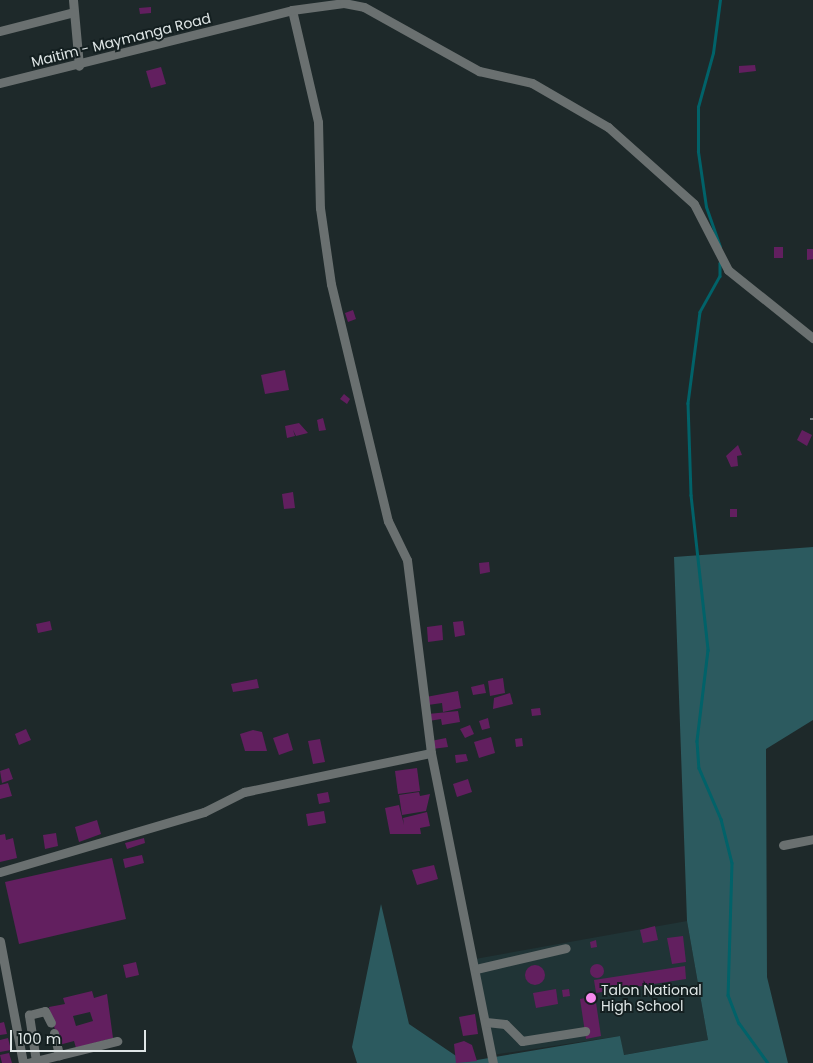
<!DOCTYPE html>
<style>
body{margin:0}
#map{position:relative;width:813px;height:1063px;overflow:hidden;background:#1e292a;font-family:Poppins,sans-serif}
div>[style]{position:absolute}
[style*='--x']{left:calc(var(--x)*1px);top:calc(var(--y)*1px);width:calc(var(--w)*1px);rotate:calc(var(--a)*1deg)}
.built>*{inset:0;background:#203436}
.forest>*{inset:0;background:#2c5a5f}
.stream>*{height:2.5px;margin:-1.25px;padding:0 1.25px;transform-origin:1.25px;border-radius:1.25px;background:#016269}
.building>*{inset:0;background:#621f5f}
.round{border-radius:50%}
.path>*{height:2px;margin-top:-1px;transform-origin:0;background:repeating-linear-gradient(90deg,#717a7b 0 4px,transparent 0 8px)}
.minor>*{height:9px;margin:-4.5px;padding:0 4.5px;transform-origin:4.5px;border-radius:4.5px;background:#6a7070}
.dots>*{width:14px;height:14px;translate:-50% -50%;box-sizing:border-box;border:2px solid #141f20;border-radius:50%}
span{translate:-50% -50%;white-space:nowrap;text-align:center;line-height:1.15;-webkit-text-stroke:4px #141f20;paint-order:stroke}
.street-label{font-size:14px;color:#dfe6e6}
.poi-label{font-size:14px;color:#dfe6e6}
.left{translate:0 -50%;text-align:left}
.scale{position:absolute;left:10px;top:1030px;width:136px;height:22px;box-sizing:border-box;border:2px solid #dfe6e6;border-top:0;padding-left:6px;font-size:15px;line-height:18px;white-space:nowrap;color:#dfe6e6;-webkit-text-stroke:4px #141f20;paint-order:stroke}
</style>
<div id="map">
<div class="built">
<div style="clip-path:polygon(687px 921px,708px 1040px,623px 1055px,620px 1036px,492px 1055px,475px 959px)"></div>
</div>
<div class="forest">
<div style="clip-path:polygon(813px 547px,813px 720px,766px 749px,767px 977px,788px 1063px,357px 1063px,352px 1047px,381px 904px,409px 1024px,465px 1062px,620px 1036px,624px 1055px,708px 1040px,687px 921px,674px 557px)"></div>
</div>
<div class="stream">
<div style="--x:720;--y:247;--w:42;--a:-109.3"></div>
<div style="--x:706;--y:207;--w:56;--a:-98.3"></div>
<div style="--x:698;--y:152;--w:45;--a:-90"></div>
<div style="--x:698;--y:107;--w:56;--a:-74.5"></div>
<div style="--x:713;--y:53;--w:53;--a:-82.5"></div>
<div style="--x:720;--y:263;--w:13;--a:90"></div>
<div style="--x:720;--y:276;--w:41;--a:119.1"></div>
<div style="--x:700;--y:312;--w:92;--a:97.5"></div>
<div style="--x:688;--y:403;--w:92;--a:88.1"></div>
<div style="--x:691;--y:495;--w:156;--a:83.7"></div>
<div style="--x:708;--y:650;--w:92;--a:96.9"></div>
<div style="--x:697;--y:741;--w:27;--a:86"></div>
<div style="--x:699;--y:768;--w:56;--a:66.7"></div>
<div style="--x:721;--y:819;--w:45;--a:76"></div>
<div style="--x:732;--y:863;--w:132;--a:91.7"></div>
<div style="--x:728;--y:995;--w:30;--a:69"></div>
<div style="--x:739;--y:1023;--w:49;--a:54.1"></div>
</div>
<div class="building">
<div style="clip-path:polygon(151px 7px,151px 13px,140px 14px,139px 8px)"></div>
<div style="clip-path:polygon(755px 65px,756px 71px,739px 73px,739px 66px)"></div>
<div style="clip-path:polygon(161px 67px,166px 84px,151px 88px,146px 71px)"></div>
<div style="clip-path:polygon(774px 247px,783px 247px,783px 258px,774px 258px)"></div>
<div style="clip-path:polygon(807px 249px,813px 249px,813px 259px,807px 260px)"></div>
<div style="clip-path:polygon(353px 310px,356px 319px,348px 322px,345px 313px)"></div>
<div style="clip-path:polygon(285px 370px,289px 390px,265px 394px,261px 375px)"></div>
<div style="clip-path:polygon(344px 394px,350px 399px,347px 404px,340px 399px)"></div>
<div style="clip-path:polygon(323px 418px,326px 430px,319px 431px,317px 420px)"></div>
<div style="clip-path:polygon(299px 423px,308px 433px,296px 436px,293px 430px,295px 436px,287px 438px,285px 426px)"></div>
<div style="clip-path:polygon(802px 430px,812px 435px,807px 446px,797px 440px)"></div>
<div style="clip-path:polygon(738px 445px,742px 455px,737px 456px,738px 466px,731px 467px,726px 456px)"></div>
<div style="clip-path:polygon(293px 492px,295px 508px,284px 509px,282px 494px)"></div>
<div style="clip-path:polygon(730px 509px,737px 509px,737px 517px,730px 517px)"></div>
<div style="clip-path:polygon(489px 562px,490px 572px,480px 574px,479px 563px)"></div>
<div style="clip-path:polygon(50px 621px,52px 630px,38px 633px,36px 624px)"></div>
<div style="clip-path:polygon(463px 621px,465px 635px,455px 637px,453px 622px)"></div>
<div style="clip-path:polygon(442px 625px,443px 640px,428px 642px,427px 627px)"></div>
<div style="clip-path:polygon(503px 678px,505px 693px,490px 696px,488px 681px)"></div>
<div style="clip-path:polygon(257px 679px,259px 688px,233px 692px,231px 684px)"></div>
<div style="clip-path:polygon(484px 684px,486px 693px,473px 695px,471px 687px)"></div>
<div style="clip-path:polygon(458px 691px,461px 708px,443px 712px,442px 703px,428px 705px,426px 697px)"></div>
<div style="clip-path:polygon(510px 693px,513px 704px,493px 709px,494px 698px)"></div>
<div style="clip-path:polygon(540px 708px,541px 715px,532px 716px,531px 709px)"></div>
<div style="clip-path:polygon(458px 711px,460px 722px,442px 725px,441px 719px,429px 721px,428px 714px)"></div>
<div style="clip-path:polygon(488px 718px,490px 728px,482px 730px,479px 721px)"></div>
<div style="clip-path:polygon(470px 725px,474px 734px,465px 738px,460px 729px)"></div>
<div style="clip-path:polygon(26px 729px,31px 740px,19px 745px,15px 734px)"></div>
<div style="clip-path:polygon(253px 730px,262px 732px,267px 751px,245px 751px,240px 734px)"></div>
<div style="clip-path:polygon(288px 733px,293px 750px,279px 755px,273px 738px)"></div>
<div style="clip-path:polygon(491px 737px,495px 753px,479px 758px,474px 742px)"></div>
<div style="clip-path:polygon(446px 738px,448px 747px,432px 749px,431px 741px)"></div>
<div style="clip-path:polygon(522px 738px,523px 746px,516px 747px,515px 739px)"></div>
<div style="clip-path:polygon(320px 739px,325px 762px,313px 764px,308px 741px)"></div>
<div style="clip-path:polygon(466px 754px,468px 761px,456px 763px,455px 755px)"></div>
<div style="clip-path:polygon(9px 768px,13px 779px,2px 783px,0 771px)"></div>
<div style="clip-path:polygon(417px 768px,420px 791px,398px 794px,395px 771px)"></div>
<div style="clip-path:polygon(468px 779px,472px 792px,457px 797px,453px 784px)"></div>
<div style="clip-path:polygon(8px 783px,12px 796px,0 799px,0 785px)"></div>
<div style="clip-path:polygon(328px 792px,330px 802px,319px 804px,317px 794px)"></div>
<div style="clip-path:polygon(419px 792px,420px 796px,430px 794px,426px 811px,402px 815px,399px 795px)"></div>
<div style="clip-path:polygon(399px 805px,404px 825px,403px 818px,427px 812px,430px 826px,420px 828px,421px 834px,390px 834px,385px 808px)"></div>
<div style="clip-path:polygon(324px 811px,326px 823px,308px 826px,306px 814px)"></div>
<div style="clip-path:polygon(97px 820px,101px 834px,79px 842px,75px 827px)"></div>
<div style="clip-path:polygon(56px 833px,58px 846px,45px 849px,43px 835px)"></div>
<div style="clip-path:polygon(5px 834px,6px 840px,13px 838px,17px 858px,0 862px,0 835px)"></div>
<div style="clip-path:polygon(144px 838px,145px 843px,127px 849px,125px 843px)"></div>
<div style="clip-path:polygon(142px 855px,144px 863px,125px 868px,123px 859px)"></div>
<div style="clip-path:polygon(112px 858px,126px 919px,19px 944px,5px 882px)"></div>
<div style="clip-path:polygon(434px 865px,438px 879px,417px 885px,412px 870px)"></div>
<div style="clip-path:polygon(655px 926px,658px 940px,643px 943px,640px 930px)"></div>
<div style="clip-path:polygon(683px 936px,686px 962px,672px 964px,667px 938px)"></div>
<div style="clip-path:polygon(596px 940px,597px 947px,591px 948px,590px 942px)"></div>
<div style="clip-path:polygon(136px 962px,139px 975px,126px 978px,123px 965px)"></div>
<div class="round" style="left:590px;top:964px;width:14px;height:14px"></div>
<div class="round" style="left:525px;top:965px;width:20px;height:20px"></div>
<div style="clip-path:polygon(685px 966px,686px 979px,596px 993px,594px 980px)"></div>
<div style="clip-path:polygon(556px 989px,558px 1004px,536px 1008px,533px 993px)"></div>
<div style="clip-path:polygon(569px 989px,570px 996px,563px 997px,562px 990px)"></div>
<div style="clip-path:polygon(evenodd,92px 991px,94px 998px,107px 994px,113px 1038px,76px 1048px,74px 1041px,59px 1045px,49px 1007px,65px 1004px,63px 998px,92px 991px,90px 1012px,93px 1021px,76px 1026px,73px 1016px,90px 1012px)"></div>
<div style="clip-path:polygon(595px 996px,601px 1036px,586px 1039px,580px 999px)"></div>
<div style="clip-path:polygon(475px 1014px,478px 1034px,463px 1036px,459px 1017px)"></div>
<div style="clip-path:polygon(4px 1022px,7px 1034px,0 1035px,0 1023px)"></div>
<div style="clip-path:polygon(8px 1038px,11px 1050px,0 1052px,0 1040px)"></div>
<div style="clip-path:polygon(464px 1041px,472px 1045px,477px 1061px,456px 1063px,454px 1044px)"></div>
<div style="clip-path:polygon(9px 1053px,12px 1063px,2px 1063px,0 1055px)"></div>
</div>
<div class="path">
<div style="--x:810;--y:419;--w:3;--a:0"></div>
</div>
<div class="minor">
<div style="--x:73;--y:0;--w:66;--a:84.8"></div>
<div style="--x:292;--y:10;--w:115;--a:76.9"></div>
<div style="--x:318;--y:122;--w:86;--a:88.7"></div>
<div style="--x:320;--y:208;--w:77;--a:81.8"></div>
<div style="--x:331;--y:284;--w:244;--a:76.5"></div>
<div style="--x:388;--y:521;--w:43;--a:64"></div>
<div style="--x:407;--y:560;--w:194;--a:82.9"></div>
<div style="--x:431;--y:753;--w:316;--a:78.7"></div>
<div style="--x:0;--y:31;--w:76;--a:-14.4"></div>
<div style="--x:0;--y:83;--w:301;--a:-14"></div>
<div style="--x:292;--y:10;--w:52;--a:-7.7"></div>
<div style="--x:344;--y:3;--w:20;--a:11"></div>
<div style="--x:364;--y:7;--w:132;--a:29.1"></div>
<div style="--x:479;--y:71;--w:54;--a:12.8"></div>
<div style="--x:532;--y:83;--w:88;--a:30.1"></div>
<div style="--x:608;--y:127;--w:115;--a:41.8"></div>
<div style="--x:694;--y:204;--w:74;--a:62.7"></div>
<div style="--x:728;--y:270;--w:109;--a:38.7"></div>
<div style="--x:783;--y:845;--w:31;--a:-11"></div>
<div style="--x:0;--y:872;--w:213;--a:-16.4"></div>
<div style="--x:204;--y:812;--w:45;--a:-26.6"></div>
<div style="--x:244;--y:792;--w:191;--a:-11.8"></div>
<div style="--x:0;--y:941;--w:124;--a:79.3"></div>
<div style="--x:476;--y:969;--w:92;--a:-13.1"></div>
<div style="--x:486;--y:1022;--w:19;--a:6"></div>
<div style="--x:505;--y:1024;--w:24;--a:45"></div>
<div style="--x:522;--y:1041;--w:64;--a:-9"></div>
<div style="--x:54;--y:1033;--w:23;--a:77"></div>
<div style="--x:36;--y:1061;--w:47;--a:-98.7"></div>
<div style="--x:29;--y:1015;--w:16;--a:-14"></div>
<div style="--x:45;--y:1011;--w:13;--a:63"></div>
<div style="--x:27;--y:1063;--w:93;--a:-13.7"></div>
</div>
<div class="dots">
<div style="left:591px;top:998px;background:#f689ed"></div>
</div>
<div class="street-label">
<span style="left:121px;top:40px;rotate:-14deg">Maitim - Maymanga Road</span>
</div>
<div class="poi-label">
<span class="left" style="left:601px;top:998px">Talon National<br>High School</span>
</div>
<div class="scale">100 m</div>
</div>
